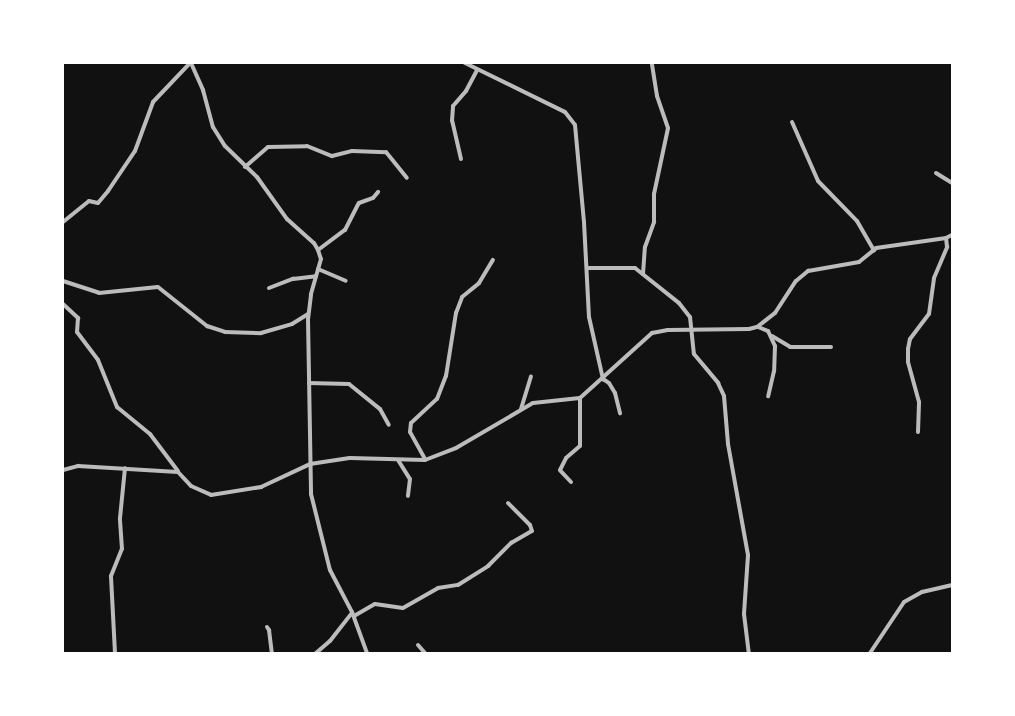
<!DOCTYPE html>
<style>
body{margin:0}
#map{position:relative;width:1015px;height:716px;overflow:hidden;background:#111;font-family:Signika,sans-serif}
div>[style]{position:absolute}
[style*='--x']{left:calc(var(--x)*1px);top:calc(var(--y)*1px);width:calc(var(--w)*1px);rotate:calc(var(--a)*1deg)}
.minor>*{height:4px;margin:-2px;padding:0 2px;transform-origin:2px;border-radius:2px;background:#bcbcbc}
span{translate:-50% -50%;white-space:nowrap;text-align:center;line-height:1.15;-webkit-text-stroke:4.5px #fff;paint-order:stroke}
.frame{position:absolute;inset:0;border:64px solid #fff;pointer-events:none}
</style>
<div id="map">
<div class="minor">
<div style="--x:191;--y:63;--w:30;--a:66"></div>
<div style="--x:203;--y:90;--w:38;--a:75"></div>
<div style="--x:213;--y:127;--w:22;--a:58"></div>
<div style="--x:225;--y:146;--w:45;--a:44.1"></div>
<div style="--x:257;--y:177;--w:52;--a:54.5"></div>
<div style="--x:287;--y:219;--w:36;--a:42"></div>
<div style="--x:314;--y:243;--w:8;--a:60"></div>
<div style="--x:318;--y:250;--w:9;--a:72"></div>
<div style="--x:321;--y:259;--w:37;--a:106"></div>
<div style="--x:311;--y:295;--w:24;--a:97"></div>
<div style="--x:308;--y:319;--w:175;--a:89"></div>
<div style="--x:311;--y:494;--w:78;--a:76"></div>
<div style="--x:330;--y:570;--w:47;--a:62.4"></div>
<div style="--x:352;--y:612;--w:44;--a:69.9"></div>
<div style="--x:465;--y:63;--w:111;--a:26.1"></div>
<div style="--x:565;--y:112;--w:16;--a:52"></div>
<div style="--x:575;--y:125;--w:97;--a:84.7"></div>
<div style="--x:584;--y:222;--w:95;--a:87"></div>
<div style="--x:589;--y:317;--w:64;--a:77.3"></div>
<div style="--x:603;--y:379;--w:7;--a:34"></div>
<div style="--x:609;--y:383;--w:12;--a:59"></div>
<div style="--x:615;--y:393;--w:21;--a:76"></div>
<div style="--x:792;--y:122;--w:64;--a:66.2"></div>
<div style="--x:818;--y:181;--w:56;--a:45.7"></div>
<div style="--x:857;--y:221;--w:34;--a:60"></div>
<div style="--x:461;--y:159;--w:39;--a:-103"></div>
<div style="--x:452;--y:121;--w:15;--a:-86"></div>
<div style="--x:453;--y:106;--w:20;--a:-49"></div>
<div style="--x:466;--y:91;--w:24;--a:-62"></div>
<div style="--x:245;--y:167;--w:30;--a:-41"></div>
<div style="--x:268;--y:147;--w:39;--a:-1"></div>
<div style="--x:307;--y:146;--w:27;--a:22"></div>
<div style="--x:332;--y:156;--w:21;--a:-14"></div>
<div style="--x:352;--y:151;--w:34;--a:2"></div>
<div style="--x:386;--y:152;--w:33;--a:51"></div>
<div style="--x:936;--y:173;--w:19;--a:32"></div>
<div style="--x:63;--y:222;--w:33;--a:-39"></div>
<div style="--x:89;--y:201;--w:9;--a:13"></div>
<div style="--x:98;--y:203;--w:16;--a:-50"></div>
<div style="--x:108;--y:191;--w:48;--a:-56"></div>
<div style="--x:135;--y:151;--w:52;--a:-69.8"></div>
<div style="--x:153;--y:102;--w:54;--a:-46.5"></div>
<div style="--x:318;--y:250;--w:34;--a:-37"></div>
<div style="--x:345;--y:230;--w:30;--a:-63"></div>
<div style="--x:359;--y:203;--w:15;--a:-20"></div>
<div style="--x:373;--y:198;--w:8;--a:-50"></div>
<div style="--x:587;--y:268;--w:48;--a:0"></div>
<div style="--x:635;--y:268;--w:56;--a:38.5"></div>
<div style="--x:679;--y:303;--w:18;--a:52"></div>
<div style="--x:690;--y:317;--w:37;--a:84"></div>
<div style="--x:694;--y:354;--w:38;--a:50"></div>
<div style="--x:718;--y:383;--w:14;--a:65"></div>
<div style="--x:724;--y:396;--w:48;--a:85.2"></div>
<div style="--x:728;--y:444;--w:113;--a:79.8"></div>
<div style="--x:748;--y:555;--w:59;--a:93.9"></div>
<div style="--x:744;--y:614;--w:39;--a:83"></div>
<div style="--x:318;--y:269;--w:30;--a:23"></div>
<div style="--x:643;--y:274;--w:27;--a:-86"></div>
<div style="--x:645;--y:247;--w:27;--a:-70"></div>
<div style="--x:654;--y:222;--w:28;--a:-90"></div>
<div style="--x:654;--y:194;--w:67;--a:-78"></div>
<div style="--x:668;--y:128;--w:34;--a:-109"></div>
<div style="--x:657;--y:96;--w:33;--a:-99"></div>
<div style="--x:63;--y:281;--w:38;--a:18"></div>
<div style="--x:99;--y:293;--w:59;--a:-5.8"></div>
<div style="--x:158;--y:287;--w:63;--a:38.5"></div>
<div style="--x:207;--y:326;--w:19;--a:18"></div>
<div style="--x:225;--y:332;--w:36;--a:2"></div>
<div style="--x:261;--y:333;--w:32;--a:-16"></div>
<div style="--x:292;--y:324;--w:19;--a:-32"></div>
<div style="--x:269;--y:288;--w:26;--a:-21"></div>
<div style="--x:293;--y:279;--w:23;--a:-7"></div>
<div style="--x:63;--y:304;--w:21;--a:43"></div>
<div style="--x:78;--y:318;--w:14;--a:94"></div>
<div style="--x:77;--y:332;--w:35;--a:53"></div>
<div style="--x:98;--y:360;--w:51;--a:68"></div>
<div style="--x:117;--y:407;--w:43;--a:39.3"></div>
<div style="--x:150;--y:434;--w:46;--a:52.9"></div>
<div style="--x:758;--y:327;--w:11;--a:22"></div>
<div style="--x:768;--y:331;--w:17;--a:65"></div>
<div style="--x:775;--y:346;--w:25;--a:92"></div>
<div style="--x:774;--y:371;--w:26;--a:103"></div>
<div style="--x:772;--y:336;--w:21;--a:31"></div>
<div style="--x:790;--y:347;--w:41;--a:0"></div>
<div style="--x:309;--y:383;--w:40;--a:1.4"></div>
<div style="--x:349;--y:384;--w:40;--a:39"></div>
<div style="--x:380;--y:409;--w:18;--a:61"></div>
<div style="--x:521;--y:409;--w:34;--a:-73"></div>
<div style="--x:918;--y:432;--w:30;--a:-88"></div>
<div style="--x:919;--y:402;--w:41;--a:-105.4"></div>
<div style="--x:908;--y:362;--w:13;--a:-90"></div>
<div style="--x:908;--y:349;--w:10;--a:-79"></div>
<div style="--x:910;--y:339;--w:31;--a:-53"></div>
<div style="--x:929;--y:314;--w:36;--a:-82"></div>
<div style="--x:934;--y:278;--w:34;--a:-67"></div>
<div style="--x:947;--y:247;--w:9;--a:-96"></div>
<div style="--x:425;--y:459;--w:31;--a:-119"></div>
<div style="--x:410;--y:432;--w:9;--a:-84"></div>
<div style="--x:411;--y:423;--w:35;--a:-43"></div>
<div style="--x:437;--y:399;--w:25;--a:-69"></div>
<div style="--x:446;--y:376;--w:64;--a:-81"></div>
<div style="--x:456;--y:313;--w:17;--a:-69"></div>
<div style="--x:462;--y:297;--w:22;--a:-39"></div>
<div style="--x:479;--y:283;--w:27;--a:-59"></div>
<div style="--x:398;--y:460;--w:22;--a:58"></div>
<div style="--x:410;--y:479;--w:17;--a:97"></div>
<div style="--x:63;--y:470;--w:16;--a:-15"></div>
<div style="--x:78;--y:466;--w:100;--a:3.4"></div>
<div style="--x:178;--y:472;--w:19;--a:47"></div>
<div style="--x:191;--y:486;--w:22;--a:24"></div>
<div style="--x:211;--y:495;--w:51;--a:-9.1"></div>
<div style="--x:261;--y:487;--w:54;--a:-25.1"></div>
<div style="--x:310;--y:464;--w:40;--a:-8.5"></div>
<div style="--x:350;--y:458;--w:75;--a:1.5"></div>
<div style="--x:425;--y:460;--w:33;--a:-21"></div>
<div style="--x:456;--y:448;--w:89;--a:-30.3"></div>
<div style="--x:533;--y:403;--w:47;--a:-6.1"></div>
<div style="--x:580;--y:398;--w:97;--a:-42.1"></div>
<div style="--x:652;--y:333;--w:16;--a:-11"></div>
<div style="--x:668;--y:330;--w:81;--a:-0.7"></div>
<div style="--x:749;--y:329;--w:8;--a:-14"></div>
<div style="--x:757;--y:327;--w:23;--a:-38"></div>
<div style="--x:775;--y:313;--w:38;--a:-57"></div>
<div style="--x:796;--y:281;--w:16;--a:-40"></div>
<div style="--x:808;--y:271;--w:52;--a:-10"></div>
<div style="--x:859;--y:262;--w:22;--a:-39"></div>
<div style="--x:876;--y:248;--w:71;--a:-8.1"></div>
<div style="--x:946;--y:238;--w:7;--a:-27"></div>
<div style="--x:571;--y:482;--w:16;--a:-133"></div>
<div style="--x:560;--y:470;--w:13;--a:-63"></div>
<div style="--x:566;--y:458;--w:18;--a:-41"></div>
<div style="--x:580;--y:446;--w:48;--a:-90"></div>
<div style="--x:354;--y:616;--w:24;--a:-30"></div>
<div style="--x:375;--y:604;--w:28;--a:8"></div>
<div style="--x:403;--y:608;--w:40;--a:-29.7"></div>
<div style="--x:438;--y:588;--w:20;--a:-9"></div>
<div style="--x:458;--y:585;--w:36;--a:-32"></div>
<div style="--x:488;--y:566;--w:33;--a:-45"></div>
<div style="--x:511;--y:543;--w:24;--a:-30"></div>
<div style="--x:532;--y:531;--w:6;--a:-108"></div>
<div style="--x:530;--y:525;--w:31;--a:-135"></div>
<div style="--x:267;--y:627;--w:4;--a:56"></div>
<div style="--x:269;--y:630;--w:23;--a:83"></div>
<div style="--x:418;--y:645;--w:11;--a:49"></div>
<div style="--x:115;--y:653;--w:77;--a:-93"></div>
<div style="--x:111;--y:576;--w:29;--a:-68"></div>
<div style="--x:122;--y:549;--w:31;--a:-94"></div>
<div style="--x:120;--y:518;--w:50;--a:-84.3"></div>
<div style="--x:316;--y:653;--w:18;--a:-41"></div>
<div style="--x:330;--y:641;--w:36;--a:-52"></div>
<div style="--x:870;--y:653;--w:61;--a:-56.3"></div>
<div style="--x:904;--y:602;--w:21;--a:-29"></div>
<div style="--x:922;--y:592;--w:31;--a:-13"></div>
</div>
<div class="frame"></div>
</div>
